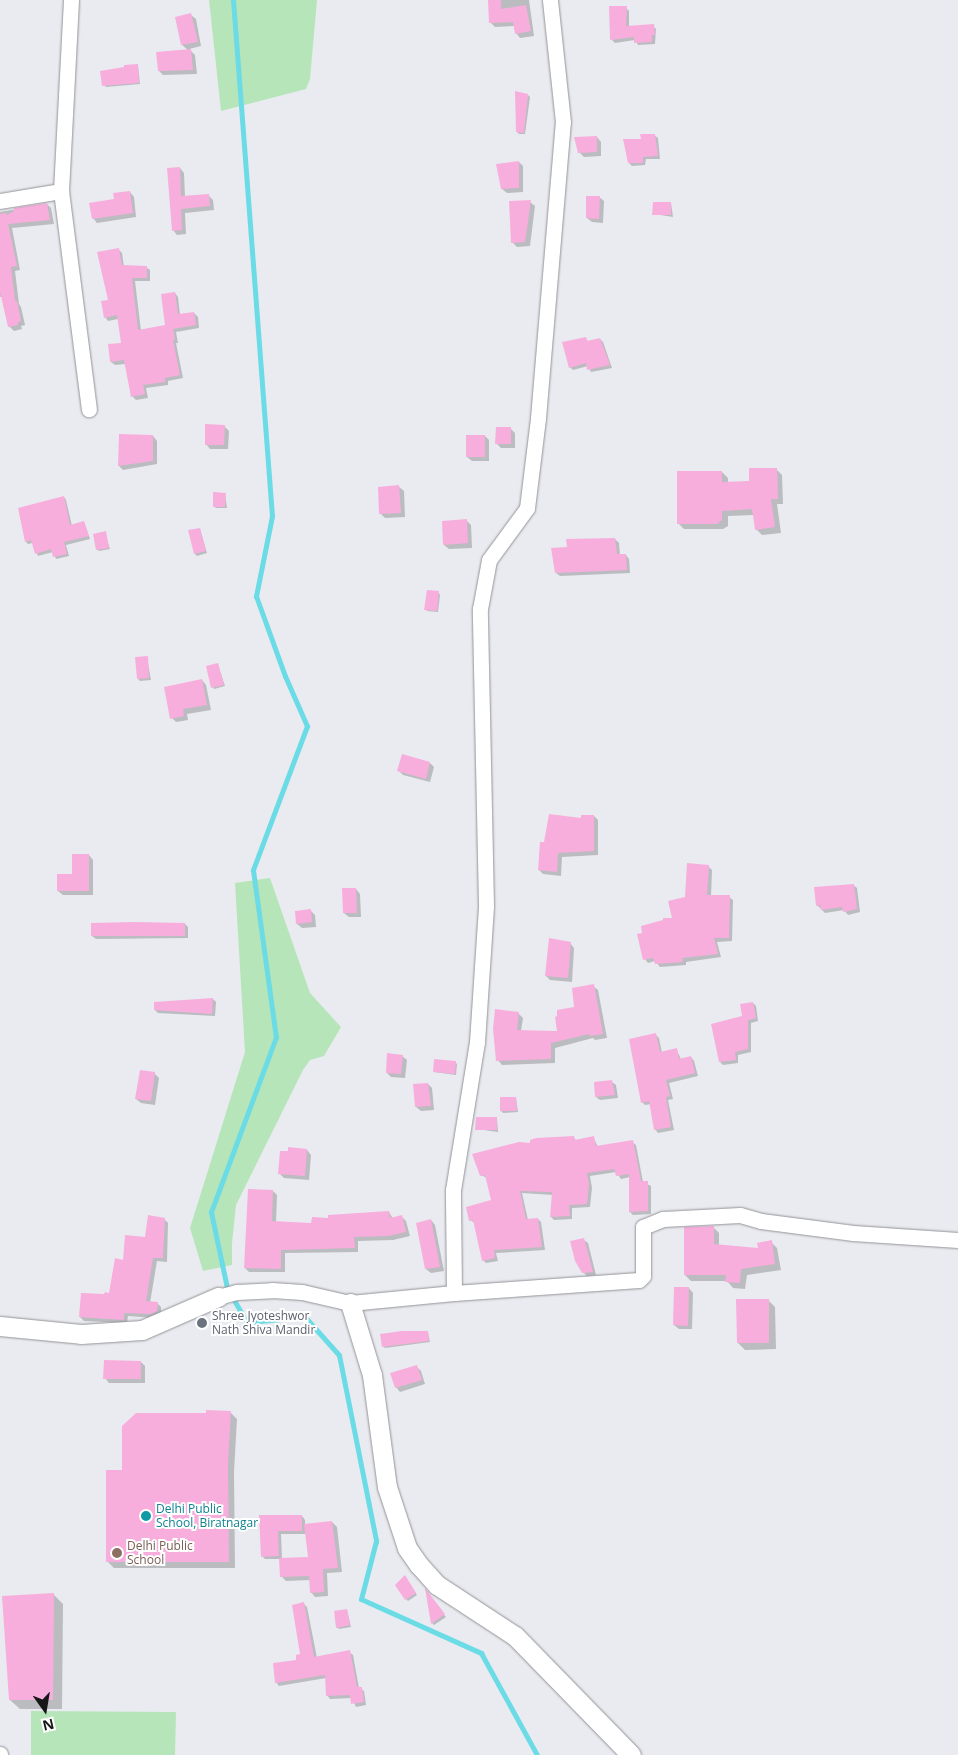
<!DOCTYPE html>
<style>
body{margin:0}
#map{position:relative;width:958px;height:1755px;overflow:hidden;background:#eaebf0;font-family:"Open Sans",sans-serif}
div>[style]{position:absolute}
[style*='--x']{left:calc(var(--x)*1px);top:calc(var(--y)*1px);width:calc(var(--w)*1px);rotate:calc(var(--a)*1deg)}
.green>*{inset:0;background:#b7e5ba}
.shadow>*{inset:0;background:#0003}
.stream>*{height:5px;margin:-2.5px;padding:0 2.5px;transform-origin:2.5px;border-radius:2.5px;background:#6bdbe6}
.building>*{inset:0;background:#f7aedd}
.roads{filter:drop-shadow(0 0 1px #929397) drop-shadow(0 0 1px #929397)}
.minor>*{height:15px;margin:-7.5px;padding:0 7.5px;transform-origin:7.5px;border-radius:7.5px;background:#fff}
.tertiary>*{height:19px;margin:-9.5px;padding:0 9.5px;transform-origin:9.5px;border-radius:9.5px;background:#fff}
.dots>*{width:14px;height:14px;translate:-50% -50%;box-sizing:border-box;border:2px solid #fff;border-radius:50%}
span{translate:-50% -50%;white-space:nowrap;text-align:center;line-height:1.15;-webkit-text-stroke:4px #fff;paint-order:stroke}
.worship-label{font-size:12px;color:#5b616d}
.left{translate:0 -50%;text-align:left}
.culture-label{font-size:12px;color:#0d838f}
.education-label{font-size:12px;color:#785e54}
.north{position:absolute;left:20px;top:1685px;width:50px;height:50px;-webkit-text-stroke:4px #fff;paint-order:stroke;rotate:167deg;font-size:14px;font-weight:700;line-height:20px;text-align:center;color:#171718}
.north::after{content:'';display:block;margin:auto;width:18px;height:22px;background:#171718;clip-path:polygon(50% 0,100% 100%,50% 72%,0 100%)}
</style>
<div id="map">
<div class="green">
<div style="clip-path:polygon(209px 0,317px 0,310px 79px,306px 89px,221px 111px)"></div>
<div style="clip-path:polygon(270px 878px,310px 993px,341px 1027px,324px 1056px,310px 1060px,303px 1070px,236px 1205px,232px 1243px,232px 1265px,203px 1271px,190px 1228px,245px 1052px,235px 883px)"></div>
<div style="clip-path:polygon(31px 1711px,176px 1712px,175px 1755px,31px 1755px)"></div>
</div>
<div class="shadow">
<div style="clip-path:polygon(489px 0,529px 0,534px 36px,520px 38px,516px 33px,515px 26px,495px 27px,490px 22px)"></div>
<div style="clip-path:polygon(626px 8px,629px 11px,629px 27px,653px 26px,656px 29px,655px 44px,638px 45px,635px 40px,615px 43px,612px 40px)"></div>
<div style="clip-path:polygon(191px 15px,196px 19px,201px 46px,189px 49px,195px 55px,197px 74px,163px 75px,159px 71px,188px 50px,182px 45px)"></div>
<div style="clip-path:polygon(138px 66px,140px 84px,106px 87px,104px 85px,125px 68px)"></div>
<div style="clip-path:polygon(528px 95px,530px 97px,525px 134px,519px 134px,517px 132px)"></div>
<div style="clip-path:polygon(654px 135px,658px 138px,660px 159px,646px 159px,645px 165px,632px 166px,629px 163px,642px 140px)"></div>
<div style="clip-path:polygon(597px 137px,601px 142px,601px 156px,584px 157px,579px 152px)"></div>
<div style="clip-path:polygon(519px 162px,523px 166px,523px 192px,507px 193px,502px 189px,498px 165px)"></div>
<div style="clip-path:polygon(180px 168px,184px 173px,185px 197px,209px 196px,213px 200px,214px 210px,185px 213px,186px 234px,177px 235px,173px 230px)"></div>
<div style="clip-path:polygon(130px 192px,134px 197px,136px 217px,97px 223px,93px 218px,115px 200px)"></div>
<div style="clip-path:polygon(599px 197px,604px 201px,603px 223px,592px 222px,587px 218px)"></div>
<div style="clip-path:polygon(530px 202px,535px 206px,530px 246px,517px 247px,512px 242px)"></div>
<div style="clip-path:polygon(671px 203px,673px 217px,654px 214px)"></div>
<div style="clip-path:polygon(47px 204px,51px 208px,54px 224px,12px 228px,20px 270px,15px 271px,19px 304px,21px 307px,25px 325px,21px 326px,22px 329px,14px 331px,9px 326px,4px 296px,0 297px,0 212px)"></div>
<div style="clip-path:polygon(118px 249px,122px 253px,124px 267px,146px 267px,150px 270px,150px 281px,135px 281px,141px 331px,166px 326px,175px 293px,178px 297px,180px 315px,194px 313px,198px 317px,199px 328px,176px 332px,178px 343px,176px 343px,183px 378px,168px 381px,168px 385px,146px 388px,148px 398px,136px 400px,132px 396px,125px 364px,115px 365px,111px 362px,109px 346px,122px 344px,118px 319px,108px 321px,105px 317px)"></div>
<div style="clip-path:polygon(585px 338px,589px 342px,600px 339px,603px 342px,612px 368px,591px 372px,588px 366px,573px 370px,570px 367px)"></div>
<div style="clip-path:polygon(224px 426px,229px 431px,228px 449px,210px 449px,206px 444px)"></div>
<div style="clip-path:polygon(510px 428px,515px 433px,515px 448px,501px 448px,497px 444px)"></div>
<div style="clip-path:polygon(120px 435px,153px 436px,157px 441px,157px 464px,123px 470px,119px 466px)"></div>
<div style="clip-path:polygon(485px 436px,489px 440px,489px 461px,472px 461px,467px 457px)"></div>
<div style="clip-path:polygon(776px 469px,782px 475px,783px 504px,777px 504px,781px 533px,762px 535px,756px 529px,754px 515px,728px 516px,728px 526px,723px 529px,684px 529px,678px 523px,722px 472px,728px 478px,728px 483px,750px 482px)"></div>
<div style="clip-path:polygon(399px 487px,404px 491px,405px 517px,385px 518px,380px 513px)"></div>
<div style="clip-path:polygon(225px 494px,227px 508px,216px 508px,214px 506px)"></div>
<div style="clip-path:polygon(64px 497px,66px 500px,72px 526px,84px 522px,90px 539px,66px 545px,69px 556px,56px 559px,53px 552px,38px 556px,33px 543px,28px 544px,26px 542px)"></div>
<div style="clip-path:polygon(467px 521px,471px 525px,472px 548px,449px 549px,444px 545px)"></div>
<div style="clip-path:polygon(200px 529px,207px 553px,197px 556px,195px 554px)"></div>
<div style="clip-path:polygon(105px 533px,110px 549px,99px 551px,97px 549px)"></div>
<div style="clip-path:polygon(615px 539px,619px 543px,620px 555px,626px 555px,629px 559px,630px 573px,560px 576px,556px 573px)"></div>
<div style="clip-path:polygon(439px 593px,440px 595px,438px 612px,427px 611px,425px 609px)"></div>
<div style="clip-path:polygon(147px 658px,151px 680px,140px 681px,138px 679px)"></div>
<div style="clip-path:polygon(218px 665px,225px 686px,214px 689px,213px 687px)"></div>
<div style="clip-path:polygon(202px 680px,206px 685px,211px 710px,187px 714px,188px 720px,176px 722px,172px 718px)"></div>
<div style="clip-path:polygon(430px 763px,434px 767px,430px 782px,403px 775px,399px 771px)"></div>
<div style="clip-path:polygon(594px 816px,598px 820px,598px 855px,562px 857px,561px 876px,543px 874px,539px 870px,582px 820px)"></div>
<div style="clip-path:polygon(89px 855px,93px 860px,93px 895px,63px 895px,58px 891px)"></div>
<div style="clip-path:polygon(708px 866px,712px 870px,711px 897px,729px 897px,733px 900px,732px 941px,717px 942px,721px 957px,686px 962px,686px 965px,660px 967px,655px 961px,648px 963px,645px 959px)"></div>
<div style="clip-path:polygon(853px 885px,857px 888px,860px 912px,848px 915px,844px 910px,825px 913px,817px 905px)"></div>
<div style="clip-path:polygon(356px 889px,360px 894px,361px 917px,349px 917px,344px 913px)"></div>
<div style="clip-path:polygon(310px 910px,315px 915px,316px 927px,302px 928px,297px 924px,296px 912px)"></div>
<div style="clip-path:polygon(185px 924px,188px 927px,188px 938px,96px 939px,92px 936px)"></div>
<div style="clip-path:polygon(570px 943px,574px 948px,572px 982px,550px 980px,546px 976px)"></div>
<div style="clip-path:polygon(593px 986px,598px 990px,607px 1038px,595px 1040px,593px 1038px,555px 1048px,555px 1063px,502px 1065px,498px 1060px,518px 1013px,523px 1018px,521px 1031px,559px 1032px)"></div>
<div style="clip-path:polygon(213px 999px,216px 1002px,215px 1016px,158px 1013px,155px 1010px,155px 1003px)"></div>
<div style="clip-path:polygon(753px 1003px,756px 1006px,758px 1021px,751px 1023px,751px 1052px,738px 1055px,738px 1063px,723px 1065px,720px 1062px)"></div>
<div style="clip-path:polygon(656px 1035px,659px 1038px,662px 1053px,676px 1049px,681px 1059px,691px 1057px,694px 1061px,698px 1076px,669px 1083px,673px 1099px,668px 1100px,674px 1130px,658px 1133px,655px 1129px,651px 1104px,645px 1105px,642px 1102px)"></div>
<div style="clip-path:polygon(402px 1056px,407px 1060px,405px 1078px,391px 1077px,387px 1073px)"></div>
<div style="clip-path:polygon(455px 1062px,457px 1064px,456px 1075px,434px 1072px)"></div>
<div style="clip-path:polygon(154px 1073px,159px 1078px,155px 1105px,141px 1103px,136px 1099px)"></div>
<div style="clip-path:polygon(612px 1082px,616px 1085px,618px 1098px,600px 1100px,596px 1097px)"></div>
<div style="clip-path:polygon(428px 1084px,432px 1088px,434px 1110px,421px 1111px,416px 1107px)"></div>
<div style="clip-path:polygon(516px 1098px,518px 1112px,503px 1113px,501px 1111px)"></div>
<div style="clip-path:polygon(497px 1118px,498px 1132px,477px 1129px)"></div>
<div style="clip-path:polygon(573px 1137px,576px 1140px,593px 1137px,598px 1147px,632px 1142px,636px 1145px,643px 1182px,651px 1186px,651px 1214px,633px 1215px,630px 1212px,630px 1177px,621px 1179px,616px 1172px,590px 1176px,592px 1188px,590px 1207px,572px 1208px,572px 1219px,554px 1220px,551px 1217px,553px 1195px,522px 1193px,528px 1220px,538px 1219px,541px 1222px,545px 1250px,496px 1253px,498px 1261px,486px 1263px,483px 1260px,475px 1223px,470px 1220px,492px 1201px,487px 1178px,481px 1175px,531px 1144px)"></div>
<div style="clip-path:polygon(307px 1150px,311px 1155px,309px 1180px,284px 1178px,280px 1174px,289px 1153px)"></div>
<div style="clip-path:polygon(273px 1191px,277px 1195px,276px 1223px,313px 1224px,330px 1219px,389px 1212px,393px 1219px,402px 1217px,406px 1221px,410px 1236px,393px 1240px,358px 1241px,358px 1252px,285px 1253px,285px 1272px,249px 1272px,245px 1268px)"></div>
<div style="clip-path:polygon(164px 1219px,168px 1223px,167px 1262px,157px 1261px,150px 1303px,157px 1303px,161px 1307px,161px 1315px,155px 1318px,128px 1316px,127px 1323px,84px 1321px,80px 1317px,110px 1294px,124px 1261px)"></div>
<div style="clip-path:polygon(431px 1220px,435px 1225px,444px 1271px,431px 1273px,426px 1269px)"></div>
<div style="clip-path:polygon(713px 1227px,719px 1233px,719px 1245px,760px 1250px,771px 1242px,777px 1248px,781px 1270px,747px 1275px,745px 1289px,733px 1288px,727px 1281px,691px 1281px,685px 1275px)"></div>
<div style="clip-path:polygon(584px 1240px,588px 1243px,596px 1275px,587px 1276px,583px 1272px)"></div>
<div style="clip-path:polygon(689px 1288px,693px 1293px,692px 1329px,679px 1329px,674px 1325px)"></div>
<div style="clip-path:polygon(768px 1300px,775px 1307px,776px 1349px,745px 1350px,738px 1343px)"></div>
<div style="clip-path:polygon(428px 1333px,430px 1342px,385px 1348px,383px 1346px)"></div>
<div style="clip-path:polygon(141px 1362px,145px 1366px,145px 1383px,109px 1383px,105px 1378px)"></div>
<div style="clip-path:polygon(417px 1367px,421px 1371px,425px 1384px,400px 1392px,396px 1387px)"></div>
<div style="clip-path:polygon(230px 1412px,237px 1419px,234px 1472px,235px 1568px,114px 1568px,107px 1561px,123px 1471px,207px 1414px)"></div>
<div style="clip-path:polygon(evenodd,302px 1516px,305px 1520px,305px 1525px,332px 1522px,337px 1527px,342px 1572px,327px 1573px,328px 1596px,315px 1597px,311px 1592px,310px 1580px,286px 1581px,281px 1576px,281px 1559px,265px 1559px,262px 1556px,260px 1517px,302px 1516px,281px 1534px,307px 1534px,309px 1558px,282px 1559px,281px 1534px)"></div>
<div style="clip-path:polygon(407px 1579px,417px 1595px,408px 1601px,406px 1599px)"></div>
<div style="clip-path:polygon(426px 1592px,446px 1617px,434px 1625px,432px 1623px)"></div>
<div style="clip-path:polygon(53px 1594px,63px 1604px,62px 1709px,20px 1709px,10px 1700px)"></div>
<div style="clip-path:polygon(304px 1604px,307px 1607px,317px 1658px,349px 1652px,353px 1655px,359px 1688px,364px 1691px,366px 1705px,356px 1707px,352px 1698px,330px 1699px,327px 1695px,326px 1678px,279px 1686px,276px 1682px,301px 1655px)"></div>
<div style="clip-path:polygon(347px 1610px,351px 1627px,339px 1629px,337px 1627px)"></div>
</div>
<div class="stream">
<div style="--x:233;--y:0;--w:517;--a:85.68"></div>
<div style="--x:272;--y:516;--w:82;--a:101.3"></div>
<div style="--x:256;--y:596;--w:85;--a:70.1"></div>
<div style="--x:285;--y:676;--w:55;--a:66.3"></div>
<div style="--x:307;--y:726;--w:154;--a:110.6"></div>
<div style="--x:253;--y:870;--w:169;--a:82.2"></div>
<div style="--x:276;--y:1037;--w:187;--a:110.4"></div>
<div style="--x:211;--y:1212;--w:78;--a:78.1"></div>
<div style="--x:227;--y:1288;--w:39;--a:60"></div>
<div style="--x:247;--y:1322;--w:58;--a:-4.9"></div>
<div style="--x:305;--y:1317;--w:51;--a:48.2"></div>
<div style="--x:339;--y:1355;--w:190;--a:78.7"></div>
<div style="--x:376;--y:1541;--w:60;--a:104.5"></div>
<div style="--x:361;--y:1599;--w:132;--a:24.2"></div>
<div style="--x:481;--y:1653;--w:116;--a:61.2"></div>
</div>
<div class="building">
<div style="clip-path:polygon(488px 0,501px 0,501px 9px,526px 5px,531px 31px,515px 34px,513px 22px,489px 23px)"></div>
<div style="clip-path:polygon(609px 6px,627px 6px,626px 26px,654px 24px,655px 35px,652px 35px,652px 42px,634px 43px,634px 37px,610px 40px)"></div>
<div style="clip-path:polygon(191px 13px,198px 42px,181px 45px,175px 17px)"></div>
<div style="clip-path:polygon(191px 49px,193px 70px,158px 71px,156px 52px)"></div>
<div style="clip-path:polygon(138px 64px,139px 83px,102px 86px,100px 71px,124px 67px,124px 65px)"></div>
<div style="clip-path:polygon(515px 91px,528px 94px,524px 133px,516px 132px)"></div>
<div style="clip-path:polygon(640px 134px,655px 134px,658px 156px,643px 157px,643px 163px,628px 163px,623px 139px,641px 139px)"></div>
<div style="clip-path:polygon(597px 136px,597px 152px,578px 153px,574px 137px)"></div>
<div style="clip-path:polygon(519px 161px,519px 188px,501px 189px,496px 164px)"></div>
<div style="clip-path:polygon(180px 167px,181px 196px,209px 194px,210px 206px,181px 209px,182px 230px,172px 231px,167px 168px)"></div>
<div style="clip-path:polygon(130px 191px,133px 213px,92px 219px,89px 203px,114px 199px,113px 193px)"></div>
<div style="clip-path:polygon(586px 196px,600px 196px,599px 219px,586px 218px)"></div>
<div style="clip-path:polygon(531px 200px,525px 242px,511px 243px,509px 201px)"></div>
<div style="clip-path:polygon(653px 202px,671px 202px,671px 215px,652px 215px)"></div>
<div style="clip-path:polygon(47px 203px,50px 220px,8px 224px,17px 266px,11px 267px,15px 301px,17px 301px,21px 321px,18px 322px,18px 325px,8px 327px,0 292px,0 214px,6px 213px,7px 215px,14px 211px,14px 208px)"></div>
<div style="clip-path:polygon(119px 248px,122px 265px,147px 266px,147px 278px,132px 278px,138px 330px,165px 325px,161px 294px,175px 292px,178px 314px,194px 312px,196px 325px,173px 329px,175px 339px,173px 340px,180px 375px,165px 378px,165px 382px,143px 385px,145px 394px,131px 397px,124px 360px,110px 362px,108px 344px,121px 343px,117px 315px,104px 318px,101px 301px,108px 300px,97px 252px)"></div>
<div style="clip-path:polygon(586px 337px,587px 341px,600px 338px,610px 365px,587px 370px,586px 363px,569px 368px,562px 342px)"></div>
<div style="clip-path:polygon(205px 424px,225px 425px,224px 445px,205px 445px)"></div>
<div style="clip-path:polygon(496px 427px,511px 427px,511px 444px,495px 444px)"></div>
<div style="clip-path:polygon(119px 434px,153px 435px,153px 461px,118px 466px)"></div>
<div style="clip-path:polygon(466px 435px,485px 435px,485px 457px,466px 457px)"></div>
<div style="clip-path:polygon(749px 468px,777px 468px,778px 499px,771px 499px,775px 527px,755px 530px,752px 509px,722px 511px,722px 520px,717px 524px,677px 524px,677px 471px,722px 471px,722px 482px,749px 481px)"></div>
<div style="clip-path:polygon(399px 485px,401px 513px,379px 514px,378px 487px)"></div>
<div style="clip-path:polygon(213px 492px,226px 493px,225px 507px,213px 507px)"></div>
<div style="clip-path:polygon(64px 496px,70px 525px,84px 521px,89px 536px,64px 542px,67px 554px,53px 557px,51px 549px,35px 554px,31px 540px,25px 542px,18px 508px)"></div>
<div style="clip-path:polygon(467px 519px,468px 543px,443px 545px,442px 521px)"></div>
<div style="clip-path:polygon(200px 528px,206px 551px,194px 554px,188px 530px)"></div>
<div style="clip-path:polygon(106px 531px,109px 548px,96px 550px,93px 534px)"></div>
<div style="clip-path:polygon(615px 538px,617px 554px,626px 554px,627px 570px,555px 573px,551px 548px,567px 547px,566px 539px)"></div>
<div style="clip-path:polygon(427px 590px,439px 591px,437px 611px,424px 610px)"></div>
<div style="clip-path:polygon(148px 656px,149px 678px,137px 679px,135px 657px)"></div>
<div style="clip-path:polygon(218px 663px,224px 685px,211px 688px,206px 666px)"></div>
<div style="clip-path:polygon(202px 679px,207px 705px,183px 709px,184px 716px,170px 719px,164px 687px)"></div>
<div style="clip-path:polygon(402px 754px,430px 762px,426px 779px,397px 771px)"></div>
<div style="clip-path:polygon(549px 814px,581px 818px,581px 815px,594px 815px,594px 851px,558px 853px,557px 872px,538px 870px,540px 842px,544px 842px)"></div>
<div style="clip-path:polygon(72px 854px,89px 854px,89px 891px,57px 891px,57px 874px,72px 874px)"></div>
<div style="clip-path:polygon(687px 863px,709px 865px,707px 895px,730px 895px,729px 938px,714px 938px,718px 954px,682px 958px,683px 962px,655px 964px,653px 958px,643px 960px,637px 934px,642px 933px,641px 926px,663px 920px,663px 918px,672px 918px,668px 901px,685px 897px)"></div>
<div style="clip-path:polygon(854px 884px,857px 909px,843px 912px,842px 907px,821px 910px,820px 905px,816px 906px,814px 887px)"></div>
<div style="clip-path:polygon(342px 888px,356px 888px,357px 913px,343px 913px)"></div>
<div style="clip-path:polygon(311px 909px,312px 922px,296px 924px,295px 911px)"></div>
<div style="clip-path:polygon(134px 922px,185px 923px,185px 936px,91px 936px,91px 923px)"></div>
<div style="clip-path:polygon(549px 938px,571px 942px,568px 978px,545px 976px)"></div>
<div style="clip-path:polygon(594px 984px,603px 1034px,590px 1036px,589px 1034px,551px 1043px,551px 1059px,496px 1061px,493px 1029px,495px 1009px,519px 1012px,517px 1030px,557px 1031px,555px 1017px,557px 1016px,557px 1010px,574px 1007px,572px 988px)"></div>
<div style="clip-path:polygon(213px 998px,212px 1014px,154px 1010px,154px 1002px)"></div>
<div style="clip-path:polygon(753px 1002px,756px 1018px,748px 1020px,748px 1049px,735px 1052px,736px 1060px,719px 1062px,711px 1024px,742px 1016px,740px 1004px)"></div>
<div style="clip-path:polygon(656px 1033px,660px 1052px,677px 1048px,679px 1059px,691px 1056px,695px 1073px,666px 1080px,670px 1096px,666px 1097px,671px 1127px,654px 1130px,649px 1101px,641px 1103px,629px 1039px)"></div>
<div style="clip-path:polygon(387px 1053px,403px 1055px,401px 1074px,386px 1073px)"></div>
<div style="clip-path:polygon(434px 1059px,456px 1061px,455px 1074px,433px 1072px)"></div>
<div style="clip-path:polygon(140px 1070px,155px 1072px,151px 1101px,135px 1099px)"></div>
<div style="clip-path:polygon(612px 1080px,615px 1095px,595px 1097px,594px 1082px)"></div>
<div style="clip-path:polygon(428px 1083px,431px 1106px,415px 1107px,413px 1084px)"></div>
<div style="clip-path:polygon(500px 1097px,516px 1097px,517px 1111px,500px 1111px)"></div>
<div style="clip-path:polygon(476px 1117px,497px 1117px,497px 1130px,475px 1130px)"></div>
<div style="clip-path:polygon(574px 1136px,575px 1140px,594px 1136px,596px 1146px,633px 1140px,641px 1181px,648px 1181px,648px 1211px,629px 1212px,629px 1174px,616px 1176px,614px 1169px,587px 1173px,589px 1184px,587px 1204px,569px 1205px,570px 1216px,550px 1217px,552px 1192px,520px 1191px,526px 1219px,538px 1218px,542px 1247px,494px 1250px,495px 1258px,482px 1261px,473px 1220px,469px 1221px,466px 1207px,491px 1200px,485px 1175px,480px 1176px,472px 1154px,519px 1142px,530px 1143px,530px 1140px,536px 1138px)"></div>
<div style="clip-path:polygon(288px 1147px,307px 1149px,305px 1176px,278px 1174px,280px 1151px,288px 1151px)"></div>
<div style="clip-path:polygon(248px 1189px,273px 1190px,272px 1221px,311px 1223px,312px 1217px,328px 1218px,328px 1215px,389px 1211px,390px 1218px,402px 1215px,406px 1232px,388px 1236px,354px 1237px,355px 1248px,281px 1250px,281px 1269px,244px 1268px)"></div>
<div style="clip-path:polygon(148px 1215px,165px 1218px,163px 1258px,153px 1258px,146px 1301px,158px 1302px,157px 1311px,151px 1314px,124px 1313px,124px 1320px,79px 1317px,81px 1293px,104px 1294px,105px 1292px,109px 1293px,115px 1258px,123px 1260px,125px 1235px,145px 1237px)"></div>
<div style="clip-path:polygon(431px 1219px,440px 1267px,425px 1269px,416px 1223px)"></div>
<div style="clip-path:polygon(714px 1226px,714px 1244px,758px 1248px,757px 1243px,772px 1240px,775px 1264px,741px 1269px,740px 1283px,725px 1282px,726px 1275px,684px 1275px,684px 1227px)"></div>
<div style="clip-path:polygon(584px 1238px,593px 1272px,582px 1273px,575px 1261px,570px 1241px)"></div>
<div style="clip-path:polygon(674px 1287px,689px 1287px,688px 1326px,673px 1325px)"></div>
<div style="clip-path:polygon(736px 1299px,769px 1299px,769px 1343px,737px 1343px)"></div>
<div style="clip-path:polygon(402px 1331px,428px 1331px,429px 1341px,382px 1347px,380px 1334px)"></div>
<div style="clip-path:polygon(104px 1360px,141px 1361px,141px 1379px,103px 1379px)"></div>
<div style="clip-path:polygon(417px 1365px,422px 1380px,395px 1388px,390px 1373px)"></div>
<div style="clip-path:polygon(206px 1410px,231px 1411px,228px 1464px,229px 1562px,106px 1562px,106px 1470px,122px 1470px,122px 1426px,136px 1413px,206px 1413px)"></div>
<div style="clip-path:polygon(259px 1515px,302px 1515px,302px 1531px,278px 1531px,279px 1556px,261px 1557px)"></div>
<div style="clip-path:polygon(332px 1521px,338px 1568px,323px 1569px,324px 1592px,310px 1593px,309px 1576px,280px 1577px,279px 1558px,308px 1557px,304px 1524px)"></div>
<div style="clip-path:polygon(405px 1575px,416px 1593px,405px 1600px,395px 1585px)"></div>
<div style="clip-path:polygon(425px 1588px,445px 1614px,431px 1624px)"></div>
<div style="clip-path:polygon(54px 1593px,53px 1700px,9px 1700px,2px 1596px)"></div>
<div style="clip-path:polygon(304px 1602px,314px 1657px,350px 1650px,357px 1687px,362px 1687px,364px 1702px,351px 1704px,350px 1695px,326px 1696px,325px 1675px,275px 1683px,273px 1663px,296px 1660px,296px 1655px,300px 1654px,292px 1605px)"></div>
<div style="clip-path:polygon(347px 1609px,350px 1625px,336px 1628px,334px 1611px)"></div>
</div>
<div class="roads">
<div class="minor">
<div style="--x:71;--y:0;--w:191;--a:93"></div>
<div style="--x:61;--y:191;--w:220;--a:82.7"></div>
<div style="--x:0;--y:201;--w:62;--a:-9.3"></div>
<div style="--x:454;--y:1293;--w:103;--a:-90.6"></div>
<div style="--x:453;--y:1190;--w:150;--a:-80.8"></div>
<div style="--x:477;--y:1042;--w:136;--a:-86.2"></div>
<div style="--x:486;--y:906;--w:297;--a:-91.2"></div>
<div style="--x:480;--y:609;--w:50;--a:-79.6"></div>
<div style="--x:489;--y:560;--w:64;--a:-53.8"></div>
<div style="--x:527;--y:508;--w:91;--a:-83"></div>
<div style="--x:538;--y:418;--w:297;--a:-85.2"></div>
<div style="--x:563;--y:122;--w:123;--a:-96.1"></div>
<div style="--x:218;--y:1297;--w:20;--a:-15"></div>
<div style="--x:237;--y:1292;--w:35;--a:-3"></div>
<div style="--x:272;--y:1290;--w:30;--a:4"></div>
<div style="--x:302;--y:1292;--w:49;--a:12.9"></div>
<div style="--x:350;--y:1303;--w:104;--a:-5.5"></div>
<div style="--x:454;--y:1293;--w:185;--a:-4"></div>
<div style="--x:639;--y:1280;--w:6;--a:-45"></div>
<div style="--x:643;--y:1276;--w:49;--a:-90"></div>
<div style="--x:643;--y:1227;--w:22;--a:-22"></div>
<div style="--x:663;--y:1219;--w:77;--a:-3"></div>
<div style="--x:740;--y:1215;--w:22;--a:16"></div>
<div style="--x:761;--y:1221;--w:93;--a:7.4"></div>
<div style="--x:853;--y:1233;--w:105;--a:3.8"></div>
<div style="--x:0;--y:1754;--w:1;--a:90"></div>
</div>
<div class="tertiary">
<div style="--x:350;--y:1303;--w:75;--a:73"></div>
<div style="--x:372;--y:1375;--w:113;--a:82.4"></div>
<div style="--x:387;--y:1487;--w:64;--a:71.8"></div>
<div style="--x:407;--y:1548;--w:21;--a:55"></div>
<div style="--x:419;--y:1565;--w:27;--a:48"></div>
<div style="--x:437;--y:1585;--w:93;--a:33.2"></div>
<div style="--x:515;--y:1636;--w:166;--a:45.7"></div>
<div style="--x:0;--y:1326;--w:81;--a:5.6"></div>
<div style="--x:81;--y:1334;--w:61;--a:-3.8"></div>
<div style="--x:142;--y:1330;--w:83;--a:-23.5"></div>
</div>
</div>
<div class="dots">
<div style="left:202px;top:1323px;background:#6b7280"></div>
<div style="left:146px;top:1516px;background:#0f9aa8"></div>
<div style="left:117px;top:1553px;background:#8d6e63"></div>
</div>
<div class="worship-label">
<span class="left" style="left:212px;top:1323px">Shree Jyoteshwor<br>Nath Shiva Mandir</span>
</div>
<div class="culture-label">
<span class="left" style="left:156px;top:1516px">Delhi Public<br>School, Biratnagar</span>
</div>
<div class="education-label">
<span class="left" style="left:127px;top:1553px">Delhi Public<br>School</span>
</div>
<div class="north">N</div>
</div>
